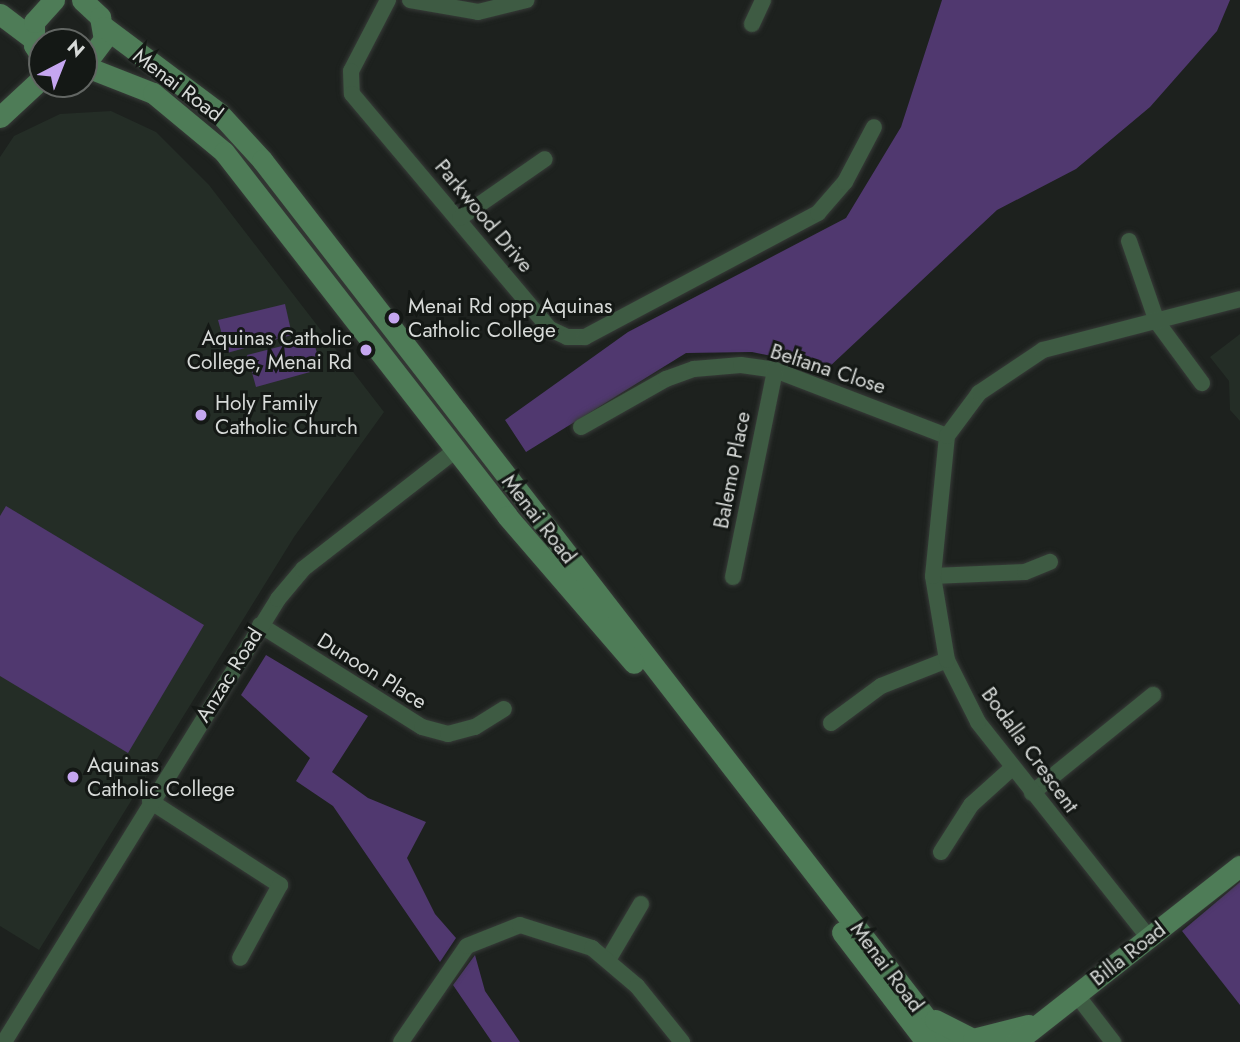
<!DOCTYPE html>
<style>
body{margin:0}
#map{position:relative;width:1240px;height:1042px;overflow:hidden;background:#1d211e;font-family:Jost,sans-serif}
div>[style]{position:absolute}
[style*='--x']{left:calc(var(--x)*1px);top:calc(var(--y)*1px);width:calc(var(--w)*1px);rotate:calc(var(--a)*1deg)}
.built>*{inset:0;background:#242d26}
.green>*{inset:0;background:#50386f}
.roads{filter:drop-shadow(0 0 2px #373b38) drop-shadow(0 0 2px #373b38)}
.street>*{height:16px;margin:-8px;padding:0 8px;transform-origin:8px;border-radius:8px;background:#3e5b43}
.secondary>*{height:21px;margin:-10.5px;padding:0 10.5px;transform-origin:10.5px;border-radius:10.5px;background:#4e7c57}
.dots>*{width:19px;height:19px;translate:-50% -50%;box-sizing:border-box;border:4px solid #141815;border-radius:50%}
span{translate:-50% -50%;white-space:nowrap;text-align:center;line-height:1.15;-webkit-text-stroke:6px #141815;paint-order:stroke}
.street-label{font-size:21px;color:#d7dad8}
.poi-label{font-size:21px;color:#d7dad8}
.left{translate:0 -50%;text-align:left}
.right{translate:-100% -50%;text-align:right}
.north{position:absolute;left:28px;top:28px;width:70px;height:70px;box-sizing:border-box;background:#141815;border:2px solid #626663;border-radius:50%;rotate:42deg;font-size:19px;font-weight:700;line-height:28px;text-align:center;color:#d7dad8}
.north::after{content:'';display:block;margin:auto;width:24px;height:32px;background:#c5a6f0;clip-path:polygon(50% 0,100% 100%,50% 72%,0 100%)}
</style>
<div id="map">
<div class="built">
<div style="clip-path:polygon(111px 111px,156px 132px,209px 185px,384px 412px,294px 537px,39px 950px,0 926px,0 157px,14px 136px,60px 114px)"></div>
<div style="clip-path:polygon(1240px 334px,1240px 421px,1230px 410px,1229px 381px,1210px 357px)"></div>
</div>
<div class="green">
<div style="clip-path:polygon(942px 0,1230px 0,1217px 31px,1150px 107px,1076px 169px,997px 210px,828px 368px,752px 352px,686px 353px,526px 452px,505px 420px,628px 332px,846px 218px,901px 127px)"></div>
<div style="clip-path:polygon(285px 304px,292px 335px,227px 353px,218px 320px)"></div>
<div style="clip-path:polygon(313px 338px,321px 369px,256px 387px,247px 355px)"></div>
<div style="clip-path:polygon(6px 506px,204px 625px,128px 753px,0 676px,0 516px)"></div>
<div style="clip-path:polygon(266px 655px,368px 716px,332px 772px,368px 798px,426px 822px,407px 858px,435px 914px,456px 938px,440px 962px,333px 806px,296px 781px,310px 758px,241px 695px)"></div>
<div style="clip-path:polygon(1240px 882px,1240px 1005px,1182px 931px)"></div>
<div style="clip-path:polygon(475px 955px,485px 991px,520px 1042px,492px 1042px,453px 985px)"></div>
</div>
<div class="roads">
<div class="street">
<div style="--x:388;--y:0;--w:80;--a:117.5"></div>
<div style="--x:351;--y:71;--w:23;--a:88"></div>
<div style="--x:352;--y:94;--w:307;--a:49.9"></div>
<div style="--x:550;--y:329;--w:19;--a:25"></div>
<div style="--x:567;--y:337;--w:18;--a:0"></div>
<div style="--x:585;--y:337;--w:264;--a:-28"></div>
<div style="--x:818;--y:213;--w:41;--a:-48.9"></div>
<div style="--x:845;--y:182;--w:62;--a:-62.2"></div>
<div style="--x:410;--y:0;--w:69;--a:10"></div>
<div style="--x:478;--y:12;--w:50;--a:-13.8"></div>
<div style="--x:752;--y:24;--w:26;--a:-65"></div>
<div style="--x:460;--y:218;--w:103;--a:-34.8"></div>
<div style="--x:1129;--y:241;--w:86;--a:70.9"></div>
<div style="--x:1157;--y:322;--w:76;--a:53.6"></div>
<div style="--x:581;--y:427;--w:98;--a:-29.5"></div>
<div style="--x:666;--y:379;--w:30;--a:-20"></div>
<div style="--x:694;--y:369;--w:47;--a:-4.9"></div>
<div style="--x:741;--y:365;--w:34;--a:8"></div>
<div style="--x:775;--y:370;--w:184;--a:21"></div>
<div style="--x:933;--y:576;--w:92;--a:-2.5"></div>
<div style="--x:1025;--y:572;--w:27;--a:-22"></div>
<div style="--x:733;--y:577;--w:211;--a:-78.5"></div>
<div style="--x:260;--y:625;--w:191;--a:32.2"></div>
<div style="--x:422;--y:727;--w:27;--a:15"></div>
<div style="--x:448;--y:734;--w:28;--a:-15"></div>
<div style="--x:475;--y:727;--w:34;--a:-32"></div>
<div style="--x:831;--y:723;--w:62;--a:-36.5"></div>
<div style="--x:881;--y:686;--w:71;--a:-21.5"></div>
<div style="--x:1032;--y:793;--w:156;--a:-39"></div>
<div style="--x:150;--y:801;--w:155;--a:32.9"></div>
<div style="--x:280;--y:885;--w:83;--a:118.7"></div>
<div style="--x:941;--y:852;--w:56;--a:-57.4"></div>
<div style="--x:971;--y:805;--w:55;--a:-42.1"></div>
<div style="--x:1149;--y:938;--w:275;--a:-128.4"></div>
<div style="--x:978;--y:722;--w:69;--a:-116.6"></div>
<div style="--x:947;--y:660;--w:85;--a:-99.5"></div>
<div style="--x:933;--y:576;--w:141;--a:-84.3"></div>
<div style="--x:947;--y:436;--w:54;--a:-53.3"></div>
<div style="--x:979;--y:393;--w:77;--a:-33.9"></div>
<div style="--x:1043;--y:350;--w:203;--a:-14.5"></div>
<div style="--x:608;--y:960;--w:65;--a:-59.5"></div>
<div style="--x:1076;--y:994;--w:61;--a:52.4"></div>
<div style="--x:4;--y:1042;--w:521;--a:-58.26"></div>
<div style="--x:278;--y:599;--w:39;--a:-50"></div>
<div style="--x:303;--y:569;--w:194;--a:-37.9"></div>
<div style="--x:401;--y:1042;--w:116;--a:-55.5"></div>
<div style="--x:467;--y:946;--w:57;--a:-21.6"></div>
<div style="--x:520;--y:925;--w:76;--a:17.7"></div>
<div style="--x:592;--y:948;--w:59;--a:40.2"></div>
<div style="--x:637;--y:986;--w:72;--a:51.2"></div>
</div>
<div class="secondary">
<div style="--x:82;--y:0;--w:25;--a:43"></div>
<div style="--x:100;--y:17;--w:22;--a:80"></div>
<div style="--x:104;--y:39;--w:34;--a:127"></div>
<div style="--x:0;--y:14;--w:40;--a:37"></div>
<div style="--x:104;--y:27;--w:144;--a:36.8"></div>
<div style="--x:219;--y:113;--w:64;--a:47.5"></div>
<div style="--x:262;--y:160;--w:1116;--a:52.25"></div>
<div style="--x:42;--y:58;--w:15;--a:-122"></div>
<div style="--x:34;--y:45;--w:23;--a:-90"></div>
<div style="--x:34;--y:22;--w:30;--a:-48"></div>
<div style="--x:84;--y:66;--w:74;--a:21.4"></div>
<div style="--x:153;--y:93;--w:92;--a:39.7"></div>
<div style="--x:224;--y:152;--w:461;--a:52.1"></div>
<div style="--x:507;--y:516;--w:194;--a:49.2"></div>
<div style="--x:0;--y:117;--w:57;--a:-42.9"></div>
<div style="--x:842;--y:932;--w:138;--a:52.6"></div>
<div style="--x:935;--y:1020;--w:42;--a:26.6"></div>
<div style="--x:973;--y:1039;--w:57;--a:-14.3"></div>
<div style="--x:1016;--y:1042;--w:285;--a:-38.2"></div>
</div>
</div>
<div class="dots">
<div style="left:394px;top:318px;background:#c5a6f0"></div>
<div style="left:366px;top:350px;background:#c5a6f0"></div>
<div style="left:201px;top:415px;background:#c5a6f0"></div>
<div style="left:73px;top:777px;background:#c5a6f0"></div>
</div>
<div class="street-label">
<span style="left:178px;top:85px;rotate:37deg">Menai Road</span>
<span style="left:484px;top:216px;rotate:50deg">Parkwood Drive</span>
<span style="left:828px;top:369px;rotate:18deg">Beltana Close</span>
<span style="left:732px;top:470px;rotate:-79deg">Balemo Place</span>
<span style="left:539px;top:519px;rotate:52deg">Menai Road</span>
<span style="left:372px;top:671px;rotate:32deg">Dunoon Place</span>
<span style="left:229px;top:675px;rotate:-58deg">Anzac Road</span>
<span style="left:1030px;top:750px;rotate:54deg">Bodalla Crescent</span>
<span style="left:1128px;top:954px;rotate:-38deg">Billa Road</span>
<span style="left:887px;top:967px;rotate:53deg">Menai Road</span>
</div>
<div class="poi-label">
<span class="left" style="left:408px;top:318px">Menai Rd opp Aquinas<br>Catholic College</span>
<span class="right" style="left:352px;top:350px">Aquinas Catholic<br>College, Menai Rd</span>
<span class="left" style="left:215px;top:415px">Holy Family<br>Catholic Church</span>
<span class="left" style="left:87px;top:777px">Aquinas<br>Catholic College</span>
</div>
<div class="north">N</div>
</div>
